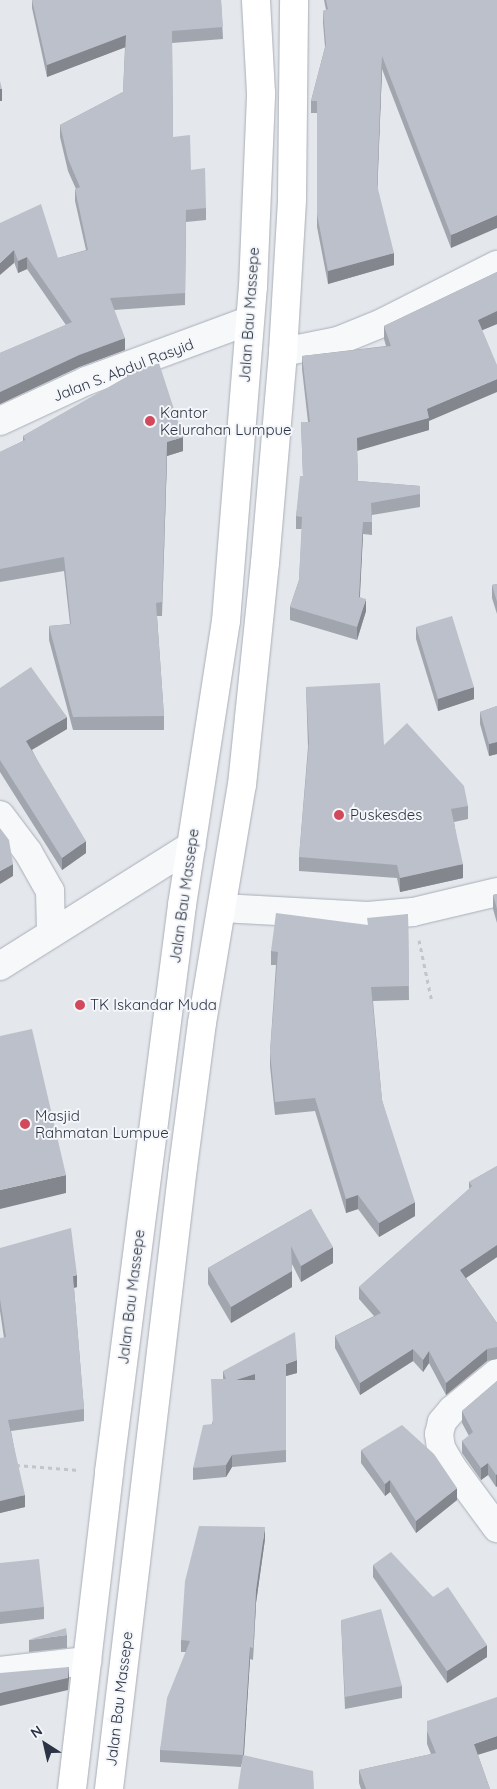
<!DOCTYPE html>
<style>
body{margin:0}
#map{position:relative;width:497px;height:1789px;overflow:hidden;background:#e4e7ec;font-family:Quicksand,sans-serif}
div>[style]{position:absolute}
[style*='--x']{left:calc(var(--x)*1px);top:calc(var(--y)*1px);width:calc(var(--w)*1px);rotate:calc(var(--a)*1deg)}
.path>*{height:3px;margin-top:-1.5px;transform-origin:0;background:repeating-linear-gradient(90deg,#c2c5cb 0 4px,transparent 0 8px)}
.roads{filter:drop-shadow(0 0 1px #a9aeb7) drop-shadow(0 0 1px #a9aeb7)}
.minor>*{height:28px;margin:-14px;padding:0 14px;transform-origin:14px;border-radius:14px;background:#f7f8fa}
.trunk>*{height:28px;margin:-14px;padding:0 14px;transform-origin:14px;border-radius:14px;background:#fff}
.wall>*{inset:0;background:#a1a5ae}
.shaded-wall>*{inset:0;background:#83868d}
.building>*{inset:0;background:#bbc0ca}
.dots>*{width:14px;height:14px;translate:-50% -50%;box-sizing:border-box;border:2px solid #f4f6f9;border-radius:50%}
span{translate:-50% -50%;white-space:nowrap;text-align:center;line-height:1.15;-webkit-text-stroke:4px #f4f6f9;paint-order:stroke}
.street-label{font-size:15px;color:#2b3445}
.poi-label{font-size:15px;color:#2b3445}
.left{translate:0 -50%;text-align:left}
.north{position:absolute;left:20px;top:1719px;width:50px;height:50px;-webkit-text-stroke:4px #f4f6f9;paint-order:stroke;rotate:325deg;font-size:14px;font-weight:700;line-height:20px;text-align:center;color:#2b3445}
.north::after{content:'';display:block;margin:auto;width:18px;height:22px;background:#2b3445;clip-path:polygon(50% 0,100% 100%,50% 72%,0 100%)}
</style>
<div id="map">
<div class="path">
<div style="--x:419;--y:940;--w:63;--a:78.2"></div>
<div style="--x:16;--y:1465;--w:63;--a:4.5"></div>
</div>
<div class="roads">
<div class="minor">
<div style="--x:283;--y:352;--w:56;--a:-11.3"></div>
<div style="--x:338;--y:341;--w:48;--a:-22.2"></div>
<div style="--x:382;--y:323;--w:129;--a:-26.8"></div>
<div style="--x:0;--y:421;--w:95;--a:-24.9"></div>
<div style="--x:86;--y:381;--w:173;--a:-20.3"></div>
<div style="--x:0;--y:815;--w:46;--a:52.9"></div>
<div style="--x:28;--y:852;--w:45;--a:60.6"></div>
<div style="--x:50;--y:891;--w:42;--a:88.6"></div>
<div style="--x:222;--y:908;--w:146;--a:3.1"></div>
<div style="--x:368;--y:916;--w:45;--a:-5.1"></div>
<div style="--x:413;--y:912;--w:86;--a:-13.4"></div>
<div style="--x:0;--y:966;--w:226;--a:-32.1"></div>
<div style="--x:497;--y:1373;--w:58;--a:140.6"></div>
<div style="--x:452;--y:1410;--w:16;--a:130"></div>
<div style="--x:442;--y:1422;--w:12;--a:104"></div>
<div style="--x:439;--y:1434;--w:14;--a:82"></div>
<div style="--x:441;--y:1448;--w:22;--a:60"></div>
<div style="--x:452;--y:1467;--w:76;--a:53.6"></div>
<div style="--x:0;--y:1671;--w:88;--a:-6.6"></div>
</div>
<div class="trunk">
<div style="--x:72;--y:1789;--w:319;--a:-83.3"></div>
<div style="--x:109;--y:1472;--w:572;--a:-82.66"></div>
<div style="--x:182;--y:905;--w:287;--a:-81.2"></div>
<div style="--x:226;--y:621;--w:335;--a:-85.4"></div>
<div style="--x:253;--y:287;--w:194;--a:-87.6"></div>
<div style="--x:261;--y:93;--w:93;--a:-93.1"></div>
<div style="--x:109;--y:1789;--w:626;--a:-83.22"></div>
<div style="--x:183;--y:1167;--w:145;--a:-82.5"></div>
<div style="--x:202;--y:1023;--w:241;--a:-80.5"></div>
<div style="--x:242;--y:785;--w:223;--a:-84.1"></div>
<div style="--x:265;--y:563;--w:212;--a:-85.1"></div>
<div style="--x:283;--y:352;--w:153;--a:-86.6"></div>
<div style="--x:292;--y:199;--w:199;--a:-89.4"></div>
</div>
</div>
<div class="wall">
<div style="clip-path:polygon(32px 0,221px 0,223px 39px,172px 43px,173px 137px,191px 170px,206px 208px,206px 220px,186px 222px,185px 305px,114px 310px,125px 350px,79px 367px,0 404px,0 353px,66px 325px,27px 269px,18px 273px,0 223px,58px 258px,86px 250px,75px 201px,75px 189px,76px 189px,68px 171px,60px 137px,60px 125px,123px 92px,125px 47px,47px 77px,32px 8px)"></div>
<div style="clip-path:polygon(324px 0,497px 0,451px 248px,382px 69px,377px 187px,394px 265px,328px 284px,317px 227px,317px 113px,311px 113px,311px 101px,325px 47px,323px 23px,323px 11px,326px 10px)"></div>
<div style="clip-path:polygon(497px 272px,497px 324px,482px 330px,429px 421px,429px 430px,357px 450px,358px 481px,420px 486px,420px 507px,372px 515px,372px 535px,363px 534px,360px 597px,366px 611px,357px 640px,290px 620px,290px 607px,299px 580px,302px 529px,296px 529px,296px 516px,303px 476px,301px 422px,308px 422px,302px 369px,302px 356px,386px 346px,384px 339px,384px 326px)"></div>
<div style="clip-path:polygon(127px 374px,183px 451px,167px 456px,162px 616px,157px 616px,164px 716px,164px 730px,73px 730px,49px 640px,49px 626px,70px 624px,64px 571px,0 582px,0 452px,23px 441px,23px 436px,127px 377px)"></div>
<div style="clip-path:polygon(497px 584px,497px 614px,492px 598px,492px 585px)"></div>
<div style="clip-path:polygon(416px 627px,474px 699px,438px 711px,416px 639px)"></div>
<div style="clip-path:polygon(306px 687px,384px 745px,468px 806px,468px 819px,454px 822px,463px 878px,400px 892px,397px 878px,299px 871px,299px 857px,308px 747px)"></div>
<div style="clip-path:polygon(0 688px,67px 729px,32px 750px,86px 853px,62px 870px,0 772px)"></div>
<div style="clip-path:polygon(497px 706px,497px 754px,489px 756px,480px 724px,480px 712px)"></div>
<div style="clip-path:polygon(497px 894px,497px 923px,493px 909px,493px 895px)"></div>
<div style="clip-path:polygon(408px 914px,409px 1000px,373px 1001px,382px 1100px,415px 1216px,379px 1237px,358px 1209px,346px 1213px,315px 1111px,275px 1115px,270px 1066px,270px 1052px,276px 965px,271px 965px,271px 951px)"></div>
<div style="clip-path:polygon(497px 1166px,497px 1257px,466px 1278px,497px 1323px,497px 1359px,487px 1361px,446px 1395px,429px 1363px,423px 1372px,413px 1361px,360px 1395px,335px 1348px,335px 1336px,374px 1316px,359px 1299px,359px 1287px,469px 1189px,469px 1182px)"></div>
<div style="clip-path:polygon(311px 1209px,333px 1263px,301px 1282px,292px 1264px,292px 1287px,231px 1323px,208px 1284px,208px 1268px)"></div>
<div style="clip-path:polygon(0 1248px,77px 1287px,74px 1288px,84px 1409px,84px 1421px,11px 1431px,25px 1507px,0 1513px,4px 1338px,0 1311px)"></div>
<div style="clip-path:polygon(223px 1371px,297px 1373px,286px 1376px,286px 1462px,232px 1467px,226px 1477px,193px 1480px,193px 1468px,212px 1424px,223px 1379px)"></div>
<div style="clip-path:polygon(497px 1381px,497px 1486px,496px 1487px,488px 1475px,481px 1480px,462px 1453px,462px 1441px,469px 1436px,462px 1423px,462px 1411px)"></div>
<div style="clip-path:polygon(361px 1450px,457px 1500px,416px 1533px,390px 1492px,385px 1496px,361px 1463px)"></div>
<div style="clip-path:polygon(265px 1539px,256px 1603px,253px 1660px,250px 1659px,244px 1755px,241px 1767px,160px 1762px,160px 1750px,186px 1652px,181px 1652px,181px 1640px)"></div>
<div style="clip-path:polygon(0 1563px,44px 1607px,44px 1619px,0 1624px)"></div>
<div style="clip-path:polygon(373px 1565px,433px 1597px,487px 1657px,447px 1683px,373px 1577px)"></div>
<div style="clip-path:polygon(341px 1620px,402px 1686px,402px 1698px,345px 1709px)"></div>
<div style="clip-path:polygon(67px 1635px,67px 1648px,29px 1652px,29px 1640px)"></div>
<div style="clip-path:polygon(427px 1721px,478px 1755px,490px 1789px,361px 1789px,359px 1783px,359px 1770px,431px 1754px,427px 1744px)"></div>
</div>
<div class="shaded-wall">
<div style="clip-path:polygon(126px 35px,126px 47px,47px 77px,47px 65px)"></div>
<div style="clip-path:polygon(382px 56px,382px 69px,377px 198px,377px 185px)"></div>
<div style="clip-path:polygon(0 89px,2px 89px,2px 101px,0 101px)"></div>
<div style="clip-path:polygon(497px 215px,497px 228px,451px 248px,451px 235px)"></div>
<div style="clip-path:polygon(14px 250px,14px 263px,0 275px,0 263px)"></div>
<div style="clip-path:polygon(394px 253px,394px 265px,328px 284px,328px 271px)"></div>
<div style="clip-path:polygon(27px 257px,27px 269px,18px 273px,18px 261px)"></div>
<div style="clip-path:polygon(497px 311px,497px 324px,478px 332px,478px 320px)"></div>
<div style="clip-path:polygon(125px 338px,125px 350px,79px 367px,0 404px,0 392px,79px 355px)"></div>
<div style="clip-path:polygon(497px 379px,497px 392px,429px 421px,429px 430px,357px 451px,357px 438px)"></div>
<div style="clip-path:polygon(183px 437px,183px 451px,167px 456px,162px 616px,167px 442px)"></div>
<div style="clip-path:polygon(363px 522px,363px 534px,359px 609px,359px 597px)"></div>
<div style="clip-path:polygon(366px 599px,366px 611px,357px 640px,357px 627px)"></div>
<div style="clip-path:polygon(474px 687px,474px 699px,438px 711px,438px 699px)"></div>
<div style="clip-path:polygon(67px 717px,67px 729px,26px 753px,26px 741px)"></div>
<div style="clip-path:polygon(497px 742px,497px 754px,489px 756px,489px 744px)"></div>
<div style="clip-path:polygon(86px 841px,86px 853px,62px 870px,62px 858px)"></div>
<div style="clip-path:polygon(13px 864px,13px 876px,0 884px,0 871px)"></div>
<div style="clip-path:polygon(463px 864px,463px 878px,400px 892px,400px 878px)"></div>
<div style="clip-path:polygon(66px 1175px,66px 1193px,0 1209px,0 1190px)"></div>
<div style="clip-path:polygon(358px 1195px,358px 1209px,346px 1213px,346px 1199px)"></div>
<div style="clip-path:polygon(415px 1202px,415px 1216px,379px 1237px,379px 1223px)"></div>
<div style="clip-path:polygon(497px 1245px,497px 1257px,460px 1282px,460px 1270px)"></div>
<div style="clip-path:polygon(333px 1247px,333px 1263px,301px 1282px,301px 1266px)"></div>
<div style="clip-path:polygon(292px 1271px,292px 1287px,231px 1323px,231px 1307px)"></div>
<div style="clip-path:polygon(77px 1275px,77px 1287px,73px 1288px,73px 1276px)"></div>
<div style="clip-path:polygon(413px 1349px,413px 1361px,360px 1395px,360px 1383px)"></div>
<div style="clip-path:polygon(487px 1349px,487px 1361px,446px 1395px,446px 1383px)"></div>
<div style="clip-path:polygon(429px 1351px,429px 1363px,423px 1372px,423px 1360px)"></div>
<div style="clip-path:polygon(297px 1360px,297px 1373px,286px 1376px,286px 1364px)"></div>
<div style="clip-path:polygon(255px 1374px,255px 1386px,236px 1380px)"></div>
<div style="clip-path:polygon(232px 1455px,232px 1467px,226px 1477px,226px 1465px)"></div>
<div style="clip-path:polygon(488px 1463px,488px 1475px,481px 1480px,481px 1468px)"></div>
<div style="clip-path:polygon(497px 1474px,497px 1486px,496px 1487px,496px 1475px)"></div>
<div style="clip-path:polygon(390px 1480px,390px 1492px,385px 1496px,385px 1484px)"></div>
<div style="clip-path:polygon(457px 1488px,457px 1500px,416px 1533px,416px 1521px)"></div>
<div style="clip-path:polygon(25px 1495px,25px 1507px,0 1513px,0 1501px)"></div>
<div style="clip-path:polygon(265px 1527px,265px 1539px,256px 1603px,253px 1660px,256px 1590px)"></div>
<div style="clip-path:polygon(487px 1645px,487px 1657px,447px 1683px,447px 1671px)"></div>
<div style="clip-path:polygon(250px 1647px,250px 1659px,243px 1767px,243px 1755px)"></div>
<div style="clip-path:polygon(69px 1667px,69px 1679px,68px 1690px,0 1706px,0 1693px)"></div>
<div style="clip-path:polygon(497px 1736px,497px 1749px,474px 1756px,474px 1744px)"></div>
</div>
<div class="building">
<div style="clip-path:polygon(32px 0,221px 0,223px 27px,172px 31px,173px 137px,190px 135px,191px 170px,205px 168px,206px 208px,186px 210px,185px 293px,110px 298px,125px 338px,79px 355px,0 392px,0 353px,72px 322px,27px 257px,18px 261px,14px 250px,0 263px,0 223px,41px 204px,58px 258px,88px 250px,75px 189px,80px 187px,68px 159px,60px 125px,123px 92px,126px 35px,47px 65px)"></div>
<div style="clip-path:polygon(326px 0,497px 0,497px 215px,451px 235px,382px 56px,377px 185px,394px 253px,328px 271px,317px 214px,317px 101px,311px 101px,326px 44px,323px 11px,328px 9px)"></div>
<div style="clip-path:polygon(0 81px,2px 89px,0 89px)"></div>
<div style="clip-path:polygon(497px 272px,497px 311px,478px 320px,497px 365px,497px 379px,427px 409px,429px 418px,357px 438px,358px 481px,420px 486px,420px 494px,371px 503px,372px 522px,363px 522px,359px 597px,366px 599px,357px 627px,290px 607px,299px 580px,302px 517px,296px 516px,300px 476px,303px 476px,301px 422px,310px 422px,302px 356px,391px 346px,384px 326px)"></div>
<div style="clip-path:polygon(159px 363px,183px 437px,167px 442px,162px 602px,156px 603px,164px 716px,73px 717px,49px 626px,71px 624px,64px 557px,0 569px,0 452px,25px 440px,23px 436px,128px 376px,127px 374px)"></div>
<div style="clip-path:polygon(497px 584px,497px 602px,492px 585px)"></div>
<div style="clip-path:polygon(452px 616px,474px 687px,438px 699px,416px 627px)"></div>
<div style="clip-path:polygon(31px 667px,67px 717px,26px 741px,86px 841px,62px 858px,0 760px,0 688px)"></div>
<div style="clip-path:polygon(380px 683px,384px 745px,407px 723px,464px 786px,468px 806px,451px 809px,463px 864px,400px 878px,397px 865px,299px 857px,309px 742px,306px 687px)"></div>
<div style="clip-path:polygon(497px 706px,497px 742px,489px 744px,480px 712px)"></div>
<div style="clip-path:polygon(0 828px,9px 840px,13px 864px,0 871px)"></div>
<div style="clip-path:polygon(497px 894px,497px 909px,493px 895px)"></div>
<div style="clip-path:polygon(276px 913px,368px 925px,367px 918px,408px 914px,409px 986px,371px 987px,382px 1100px,415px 1202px,379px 1223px,358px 1195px,346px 1199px,315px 1098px,275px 1102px,270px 1052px,278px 952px,271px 951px)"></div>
<div style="clip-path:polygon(32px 1029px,66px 1175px,0 1190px,0 1036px)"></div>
<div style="clip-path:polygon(497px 1166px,497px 1245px,460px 1270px,497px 1323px,497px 1347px,487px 1349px,446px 1383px,429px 1351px,423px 1360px,413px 1349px,360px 1383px,335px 1336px,381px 1313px,359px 1287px,472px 1186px,469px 1182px)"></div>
<div style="clip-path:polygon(311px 1209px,333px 1247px,301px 1266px,291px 1246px,292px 1271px,231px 1307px,208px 1268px)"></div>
<div style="clip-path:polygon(71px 1228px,77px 1275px,73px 1276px,84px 1409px,8px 1420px,25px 1495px,0 1501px,0 1338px,6px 1337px,0 1299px,0 1248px)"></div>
<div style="clip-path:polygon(evenodd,295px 1332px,297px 1360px,286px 1364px,286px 1450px,232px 1455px,226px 1465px,193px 1468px,203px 1425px,213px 1424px,211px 1379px,226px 1379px,223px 1371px,295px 1332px,255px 1374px,255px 1380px,236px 1380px,255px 1374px)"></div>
<div style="clip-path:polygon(497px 1381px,497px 1474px,496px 1475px,488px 1463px,481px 1468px,462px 1441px,473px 1432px,462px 1411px)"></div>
<div style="clip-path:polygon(402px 1425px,434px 1454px,457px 1488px,416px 1521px,390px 1480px,385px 1484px,361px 1450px)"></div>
<div style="clip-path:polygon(199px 1526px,265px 1527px,256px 1590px,253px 1648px,250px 1647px,243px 1755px,160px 1750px,167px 1698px,190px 1641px,181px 1640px,185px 1581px)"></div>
<div style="clip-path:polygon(391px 1552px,433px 1597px,448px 1587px,487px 1645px,447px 1671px,373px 1565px)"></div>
<div style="clip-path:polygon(39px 1559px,44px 1607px,0 1612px,0 1563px)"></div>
<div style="clip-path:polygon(381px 1609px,402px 1686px,345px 1697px,341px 1620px)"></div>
<div style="clip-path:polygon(66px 1628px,67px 1635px,29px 1640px,34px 1638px)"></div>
<div style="clip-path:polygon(69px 1667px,68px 1678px,0 1693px,0 1673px)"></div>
<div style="clip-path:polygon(497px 1697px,497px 1736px,474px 1744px,490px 1789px,366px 1789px,359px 1770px,436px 1753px,427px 1731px,427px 1721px)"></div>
<div style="clip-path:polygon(243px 1755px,313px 1771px,314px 1789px,238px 1789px)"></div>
</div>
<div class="dots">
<div style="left:150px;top:421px;background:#d1495b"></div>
<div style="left:339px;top:815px;background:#d1495b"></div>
<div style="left:80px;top:1005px;background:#d1495b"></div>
<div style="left:25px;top:1124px;background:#d1495b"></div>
</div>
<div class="street-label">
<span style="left:249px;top:315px;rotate:-86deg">Jalan Bau Massepe</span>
<span style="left:123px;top:370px;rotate:-21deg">Jalan S. Abdul Rasyid</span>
<span style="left:184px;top:896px;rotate:-82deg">Jalan Bau Massepe</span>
<span style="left:131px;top:1297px;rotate:-83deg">Jalan Bau Massepe</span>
<span style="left:119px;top:1699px;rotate:-83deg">Jalan Bau Massepe</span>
</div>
<div class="poi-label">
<span class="left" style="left:160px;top:421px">Kantor<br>Kelurahan Lumpue</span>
<span class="left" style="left:350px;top:815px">Puskesdes</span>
<span class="left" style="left:90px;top:1005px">TK Iskandar Muda</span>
<span class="left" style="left:35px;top:1124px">Masjid<br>Rahmatan Lumpue</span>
</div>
<div class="north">N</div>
</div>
